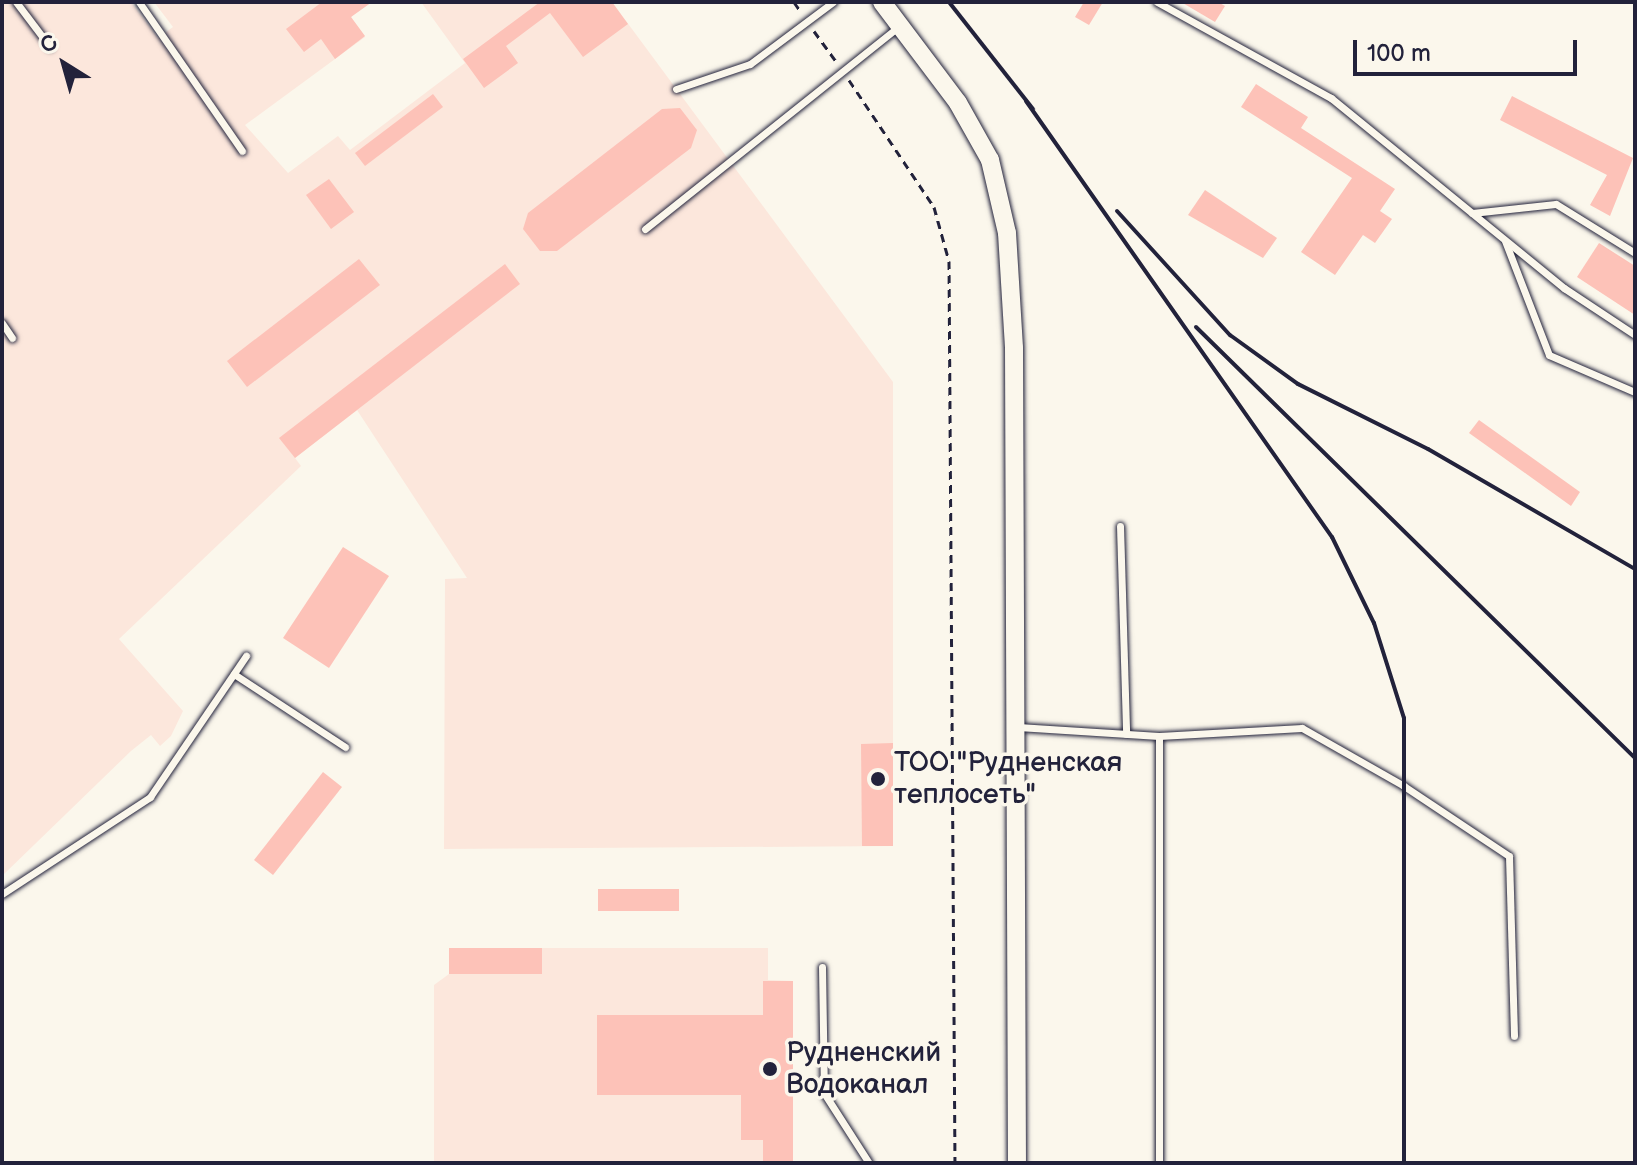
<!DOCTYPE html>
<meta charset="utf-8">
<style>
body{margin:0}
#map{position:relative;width:1637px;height:1165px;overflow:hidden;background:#fbf7ec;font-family:"Balsamiq Sans",sans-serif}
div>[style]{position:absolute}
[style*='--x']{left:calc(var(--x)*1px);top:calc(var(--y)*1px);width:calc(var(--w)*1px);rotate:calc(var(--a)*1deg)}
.built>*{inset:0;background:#fce7dc}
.building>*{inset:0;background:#fdc2b8}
.path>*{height:3px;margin-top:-1.5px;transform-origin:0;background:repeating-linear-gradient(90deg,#22223b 0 8px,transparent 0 14px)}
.roads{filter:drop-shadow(0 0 2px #22223b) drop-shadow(0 0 2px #22223b)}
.service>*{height:7px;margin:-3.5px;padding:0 3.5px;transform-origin:3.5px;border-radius:3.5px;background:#fbf7ec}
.tertiary>*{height:18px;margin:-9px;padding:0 9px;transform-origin:9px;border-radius:9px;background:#fbf7ec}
.rail>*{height:4px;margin:-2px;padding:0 2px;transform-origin:2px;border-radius:2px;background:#22223b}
.dots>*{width:22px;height:22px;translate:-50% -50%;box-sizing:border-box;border:4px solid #fbf7ec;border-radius:50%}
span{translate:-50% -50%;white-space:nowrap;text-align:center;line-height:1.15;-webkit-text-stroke:7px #fbf7ec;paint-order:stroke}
.poi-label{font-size:28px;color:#22223b}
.left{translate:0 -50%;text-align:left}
.frame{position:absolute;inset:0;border:4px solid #22223b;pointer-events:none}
.north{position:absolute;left:24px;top:24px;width:80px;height:80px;-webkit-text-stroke:6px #fbf7ec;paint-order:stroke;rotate:323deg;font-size:22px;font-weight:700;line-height:32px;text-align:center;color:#22223b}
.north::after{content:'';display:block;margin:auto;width:28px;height:36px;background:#22223b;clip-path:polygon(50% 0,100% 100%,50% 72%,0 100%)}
.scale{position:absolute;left:1353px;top:40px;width:224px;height:36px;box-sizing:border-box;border:4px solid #22223b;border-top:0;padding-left:10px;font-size:24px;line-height:28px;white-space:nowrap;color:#22223b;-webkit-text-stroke:6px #fbf7ec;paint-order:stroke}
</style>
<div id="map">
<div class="built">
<div style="clip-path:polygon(2px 2px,131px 2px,158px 38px,173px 27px,154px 2px,365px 2px,351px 17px,365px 37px,245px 125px,288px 173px,338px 136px,350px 150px,465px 63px,421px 2px,612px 2px,893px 382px,893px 846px,444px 849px,445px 579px,467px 578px,357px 410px,295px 458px,301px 466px,119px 639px,183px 711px,171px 736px,160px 746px,151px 735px,131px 751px,2px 876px)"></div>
<div style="clip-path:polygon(449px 948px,768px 948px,768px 980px,793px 981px,793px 1163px,434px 1163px,434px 985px,449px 974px)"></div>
</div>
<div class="building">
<div style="clip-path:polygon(322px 2px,372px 2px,351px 17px,365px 36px,335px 59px,321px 39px,304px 52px,286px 29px)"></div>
<div style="clip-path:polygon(540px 2px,612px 2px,628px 24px,583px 57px,550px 13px,506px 46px,518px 63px,484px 88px,463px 59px)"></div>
<div style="clip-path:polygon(1084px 2px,1103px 2px,1089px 25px,1075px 17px)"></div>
<div style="clip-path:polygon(1181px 2px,1218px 2px,1225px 6px,1215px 22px)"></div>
<div style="clip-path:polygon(1256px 84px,1308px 117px,1301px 128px,1395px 189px,1380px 211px,1392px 219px,1375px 243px,1363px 235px,1335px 275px,1301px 252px,1352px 178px,1241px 107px)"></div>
<div style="clip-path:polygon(433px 94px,443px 107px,365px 166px,355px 153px)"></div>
<div style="clip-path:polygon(1512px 96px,1633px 158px,1610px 216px,1590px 205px,1607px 175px,1500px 120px)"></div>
<div style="clip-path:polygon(680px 108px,697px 130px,691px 148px,557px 251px,540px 251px,523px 229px,528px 213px,662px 109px)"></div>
<div style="clip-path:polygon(329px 179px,354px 212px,331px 229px,306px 195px)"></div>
<div style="clip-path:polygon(1205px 190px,1277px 238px,1263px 258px,1188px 215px)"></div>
<div style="clip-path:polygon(1599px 243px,1635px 266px,1635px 315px,1577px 277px)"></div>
<div style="clip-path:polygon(359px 259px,380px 285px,247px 387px,227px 361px)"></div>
<div style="clip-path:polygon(505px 264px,520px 284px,295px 458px,279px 438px)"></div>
<div style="clip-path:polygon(1479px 420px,1580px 492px,1571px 506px,1469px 433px)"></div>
<div style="clip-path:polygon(343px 547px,389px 576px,329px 668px,283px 638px)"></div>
<div style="clip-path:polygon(893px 743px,893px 846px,862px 846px,861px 744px)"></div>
<div style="clip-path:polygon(323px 772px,342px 787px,273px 875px,254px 860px)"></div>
<div style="clip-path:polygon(598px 889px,679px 889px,679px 911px,598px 911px)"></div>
<div style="clip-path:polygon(449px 948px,542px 948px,542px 974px,449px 974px)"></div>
<div style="clip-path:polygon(763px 981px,793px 981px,793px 1163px,763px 1163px,763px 1140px,741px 1140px,741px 1095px,597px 1095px,597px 1015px,763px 1015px)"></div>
</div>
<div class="path">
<div style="--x:794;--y:2;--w:12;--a:55"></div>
<div style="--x:814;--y:31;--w:41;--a:54"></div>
<div style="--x:849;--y:80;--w:153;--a:56.2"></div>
<div style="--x:934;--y:207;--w:56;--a:74.5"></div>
<div style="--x:949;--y:261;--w:902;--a:89.62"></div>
</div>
<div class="roads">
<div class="service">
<div style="--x:16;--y:2;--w:56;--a:52.9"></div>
<div style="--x:139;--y:2;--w:181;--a:55.3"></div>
<div style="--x:1157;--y:2;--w:199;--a:28.9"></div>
<div style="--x:1331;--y:98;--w:301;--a:39.2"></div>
<div style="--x:1564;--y:288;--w:85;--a:33.5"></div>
<div style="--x:676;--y:89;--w:78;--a:-18.7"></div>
<div style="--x:750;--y:64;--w:104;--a:-36.8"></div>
<div style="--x:1472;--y:213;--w:84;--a:-6.1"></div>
<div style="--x:1556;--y:204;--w:93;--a:31.8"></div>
<div style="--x:645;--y:229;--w:324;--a:-38.6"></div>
<div style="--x:1505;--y:241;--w:122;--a:68.9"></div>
<div style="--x:1549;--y:355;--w:94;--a:23.3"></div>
<div style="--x:2;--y:323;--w:18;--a:56"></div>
<div style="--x:1120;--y:526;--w:208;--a:88.3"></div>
<div style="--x:234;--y:674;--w:133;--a:33.3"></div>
<div style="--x:1018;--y:727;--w:141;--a:3.7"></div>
<div style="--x:1159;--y:736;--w:143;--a:-3.2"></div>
<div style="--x:1302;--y:728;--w:117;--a:29.6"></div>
<div style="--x:1404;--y:786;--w:126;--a:33.7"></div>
<div style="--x:1509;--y:856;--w:180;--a:88.4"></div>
<div style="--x:1159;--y:736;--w:427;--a:90"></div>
<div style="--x:2;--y:894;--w:177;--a:-33.2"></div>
<div style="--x:150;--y:797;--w:171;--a:-55.8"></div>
<div style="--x:822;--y:967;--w:126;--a:89.1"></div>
<div style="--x:824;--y:1093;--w:83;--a:57.3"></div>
</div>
<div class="tertiary">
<div style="--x:882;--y:2;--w:126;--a:53"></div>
<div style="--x:958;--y:103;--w:65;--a:60.7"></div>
<div style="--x:990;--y:160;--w:75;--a:76.9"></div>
<div style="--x:1007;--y:233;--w:115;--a:86.5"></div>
<div style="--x:1014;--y:348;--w:815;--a:89.79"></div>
</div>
</div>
<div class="rail">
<div style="--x:949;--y:2;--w:136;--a:51.9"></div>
<div style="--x:1026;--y:101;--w:533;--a:54.94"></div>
<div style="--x:1332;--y:537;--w:96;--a:64"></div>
<div style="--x:1374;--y:623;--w:100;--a:72.5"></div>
<div style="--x:1404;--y:718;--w:445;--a:90"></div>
<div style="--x:1117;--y:211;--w:168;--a:47.7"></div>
<div style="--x:1230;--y:335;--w:84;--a:35.8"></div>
<div style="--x:1298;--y:384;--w:145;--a:26.6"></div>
<div style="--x:1428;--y:449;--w:239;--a:30.1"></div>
<div style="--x:1196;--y:327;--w:615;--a:44.47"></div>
</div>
<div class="dots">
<div style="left:878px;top:779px;background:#22223b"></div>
<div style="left:770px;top:1069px;background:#22223b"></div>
</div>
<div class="poi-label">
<span class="left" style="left:894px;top:779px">ТОО "Рудненская<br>теплосеть"</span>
<span class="left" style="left:786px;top:1069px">Рудненский<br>Водоканал</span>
</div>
<div class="frame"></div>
<div class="north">С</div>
<div class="scale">100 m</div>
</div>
